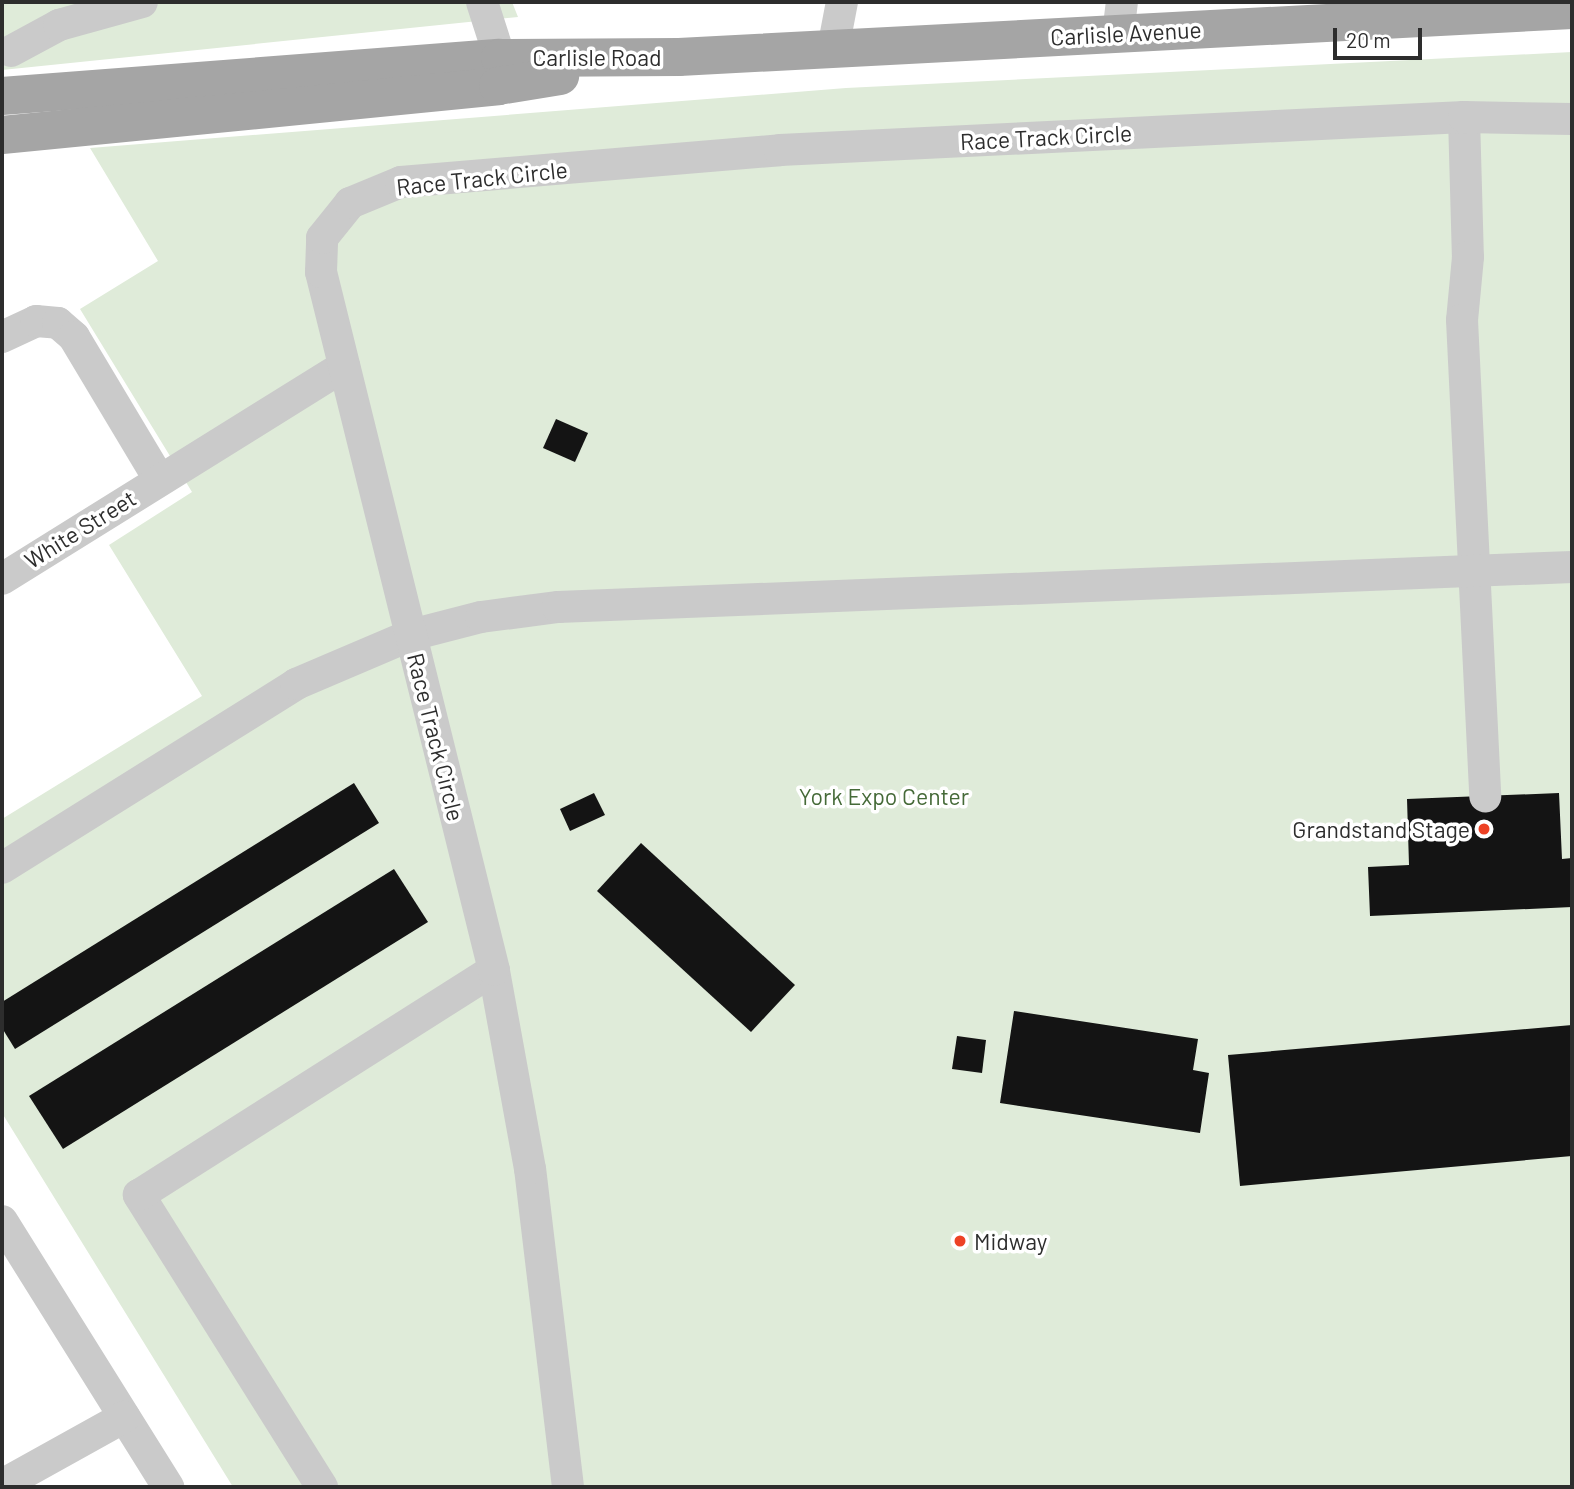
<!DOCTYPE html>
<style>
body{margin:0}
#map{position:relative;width:1574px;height:1489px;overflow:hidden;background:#fff;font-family:Barlow,sans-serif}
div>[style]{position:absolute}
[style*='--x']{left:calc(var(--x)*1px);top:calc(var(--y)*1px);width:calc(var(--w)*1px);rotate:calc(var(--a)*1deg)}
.green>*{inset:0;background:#dfebd9}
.building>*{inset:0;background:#141414}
.minor>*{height:32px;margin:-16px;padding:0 16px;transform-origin:16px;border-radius:16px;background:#cacaca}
.major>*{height:38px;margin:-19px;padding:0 19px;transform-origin:19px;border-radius:19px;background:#a5a5a5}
.dots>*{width:19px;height:19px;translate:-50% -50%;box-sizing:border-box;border:4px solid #fff;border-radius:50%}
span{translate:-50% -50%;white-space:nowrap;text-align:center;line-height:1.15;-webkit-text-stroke:7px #fff;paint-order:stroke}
.street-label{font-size:23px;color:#2d2d2d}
.park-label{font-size:23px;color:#456a38}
.poi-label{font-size:23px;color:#2d2d2d}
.right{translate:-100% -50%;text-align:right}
.left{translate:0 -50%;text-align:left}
.frame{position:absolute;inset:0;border:4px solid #2d2d2d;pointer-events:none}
.scale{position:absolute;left:1333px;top:28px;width:89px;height:32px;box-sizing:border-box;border:4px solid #2d2d2d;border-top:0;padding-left:9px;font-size:21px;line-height:24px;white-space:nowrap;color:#2d2d2d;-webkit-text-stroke:5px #fff;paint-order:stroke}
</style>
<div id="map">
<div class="green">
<div style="clip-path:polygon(2px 2px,512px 2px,518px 17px,2px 70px)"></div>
<div style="clip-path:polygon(1572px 52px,1572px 1487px,233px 1487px,2px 1113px,2px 819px,202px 696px,109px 545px,192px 492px,80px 309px,158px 261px,90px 148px,846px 88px)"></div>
</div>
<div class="building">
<div style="clip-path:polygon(556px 419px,588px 433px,575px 462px,543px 448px)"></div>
<div style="clip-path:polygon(354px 783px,379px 823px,15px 1049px,2px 1028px,2px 1002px)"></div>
<div style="clip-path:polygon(594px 793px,605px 815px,570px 831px,560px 809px)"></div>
<div style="clip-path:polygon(1559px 793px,1562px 859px,1572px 858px,1572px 907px,1370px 916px,1368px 867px,1409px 865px,1407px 799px)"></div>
<div style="clip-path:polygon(641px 843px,795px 985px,751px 1032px,597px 891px)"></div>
<div style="clip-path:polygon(394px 869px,428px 922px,63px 1149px,29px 1096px)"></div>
<div style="clip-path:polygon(1014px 1011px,1198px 1039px,1193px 1070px,1209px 1073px,1200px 1133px,1000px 1103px)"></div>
<div style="clip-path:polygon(1572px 1025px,1572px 1156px,1240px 1186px,1228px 1055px)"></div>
<div style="clip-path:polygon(957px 1036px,986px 1040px,982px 1073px,952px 1069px)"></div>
</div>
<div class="minor">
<div style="--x:482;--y:2;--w:59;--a:72.2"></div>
<div style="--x:1118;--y:34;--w:32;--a:-83"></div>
<div style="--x:833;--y:49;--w:48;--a:-79.2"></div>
<div style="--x:11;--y:51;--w:55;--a:-28.4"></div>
<div style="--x:59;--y:25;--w:86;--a:-15.5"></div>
<div style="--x:1464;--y:117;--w:140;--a:88.4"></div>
<div style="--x:1468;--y:257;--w:63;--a:95.4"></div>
<div style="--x:1462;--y:320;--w:477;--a:87.2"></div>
<div style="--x:2;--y:337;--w:38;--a:-25"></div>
<div style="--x:36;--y:321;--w:22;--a:5"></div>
<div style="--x:58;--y:323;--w:21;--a:41"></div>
<div style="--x:74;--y:337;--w:165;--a:59.1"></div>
<div style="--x:2;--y:579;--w:403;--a:-31.9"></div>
<div style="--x:2;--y:868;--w:347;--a:-32"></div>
<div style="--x:296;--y:684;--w:125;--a:-23.1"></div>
<div style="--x:411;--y:635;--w:72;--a:-14.4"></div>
<div style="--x:481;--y:617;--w:78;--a:-7.4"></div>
<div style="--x:558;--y:607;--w:1015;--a:-2.26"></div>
<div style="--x:2;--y:1221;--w:314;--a:58"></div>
<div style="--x:2;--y:1485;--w:140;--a:-29.1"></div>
<div style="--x:322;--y:1487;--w:345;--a:-122.1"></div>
<div style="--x:139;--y:1195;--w:420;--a:-32.4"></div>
<div style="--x:568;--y:1487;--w:320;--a:-96.8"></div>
<div style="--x:530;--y:1169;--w:202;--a:-100.3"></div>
<div style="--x:494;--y:970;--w:719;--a:-103.92"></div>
<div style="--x:321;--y:272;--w:34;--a:-88"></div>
<div style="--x:322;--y:238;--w:45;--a:-51.3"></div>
<div style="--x:350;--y:203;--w:55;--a:-22.4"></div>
<div style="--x:401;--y:182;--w:380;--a:-4.8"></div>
<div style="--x:780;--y:150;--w:685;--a:-2.76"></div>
<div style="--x:1464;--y:117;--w:108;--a:1.1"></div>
</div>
<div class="major">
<div style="--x:2;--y:96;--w:499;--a:-4.4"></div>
<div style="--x:500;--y:58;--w:179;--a:-0.3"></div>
<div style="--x:679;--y:57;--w:894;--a:-3.01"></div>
<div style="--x:2;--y:135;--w:498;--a:-5.6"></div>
<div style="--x:498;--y:86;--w:63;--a:-9.2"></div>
</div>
<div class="dots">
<div style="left:1484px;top:829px;background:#ed4225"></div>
<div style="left:960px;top:1241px;background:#ed4225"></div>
</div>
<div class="street-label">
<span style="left:1126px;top:33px;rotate:-3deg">Carlisle Avenue</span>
<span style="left:597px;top:57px">Carlisle Road</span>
<span style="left:1046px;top:137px;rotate:-3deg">Race Track Circle</span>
<span style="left:482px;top:178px;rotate:-6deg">Race Track Circle</span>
<span style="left:80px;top:529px;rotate:-32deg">White Street</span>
<span style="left:436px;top:737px;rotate:76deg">Race Track Circle</span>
</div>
<div class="park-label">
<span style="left:884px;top:796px">York Expo Center</span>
</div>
<div class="poi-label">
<span class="right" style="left:1470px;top:829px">Grandstand Stage</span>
<span class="left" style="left:974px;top:1241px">Midway</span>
</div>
<div class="frame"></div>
<div class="scale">20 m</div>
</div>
